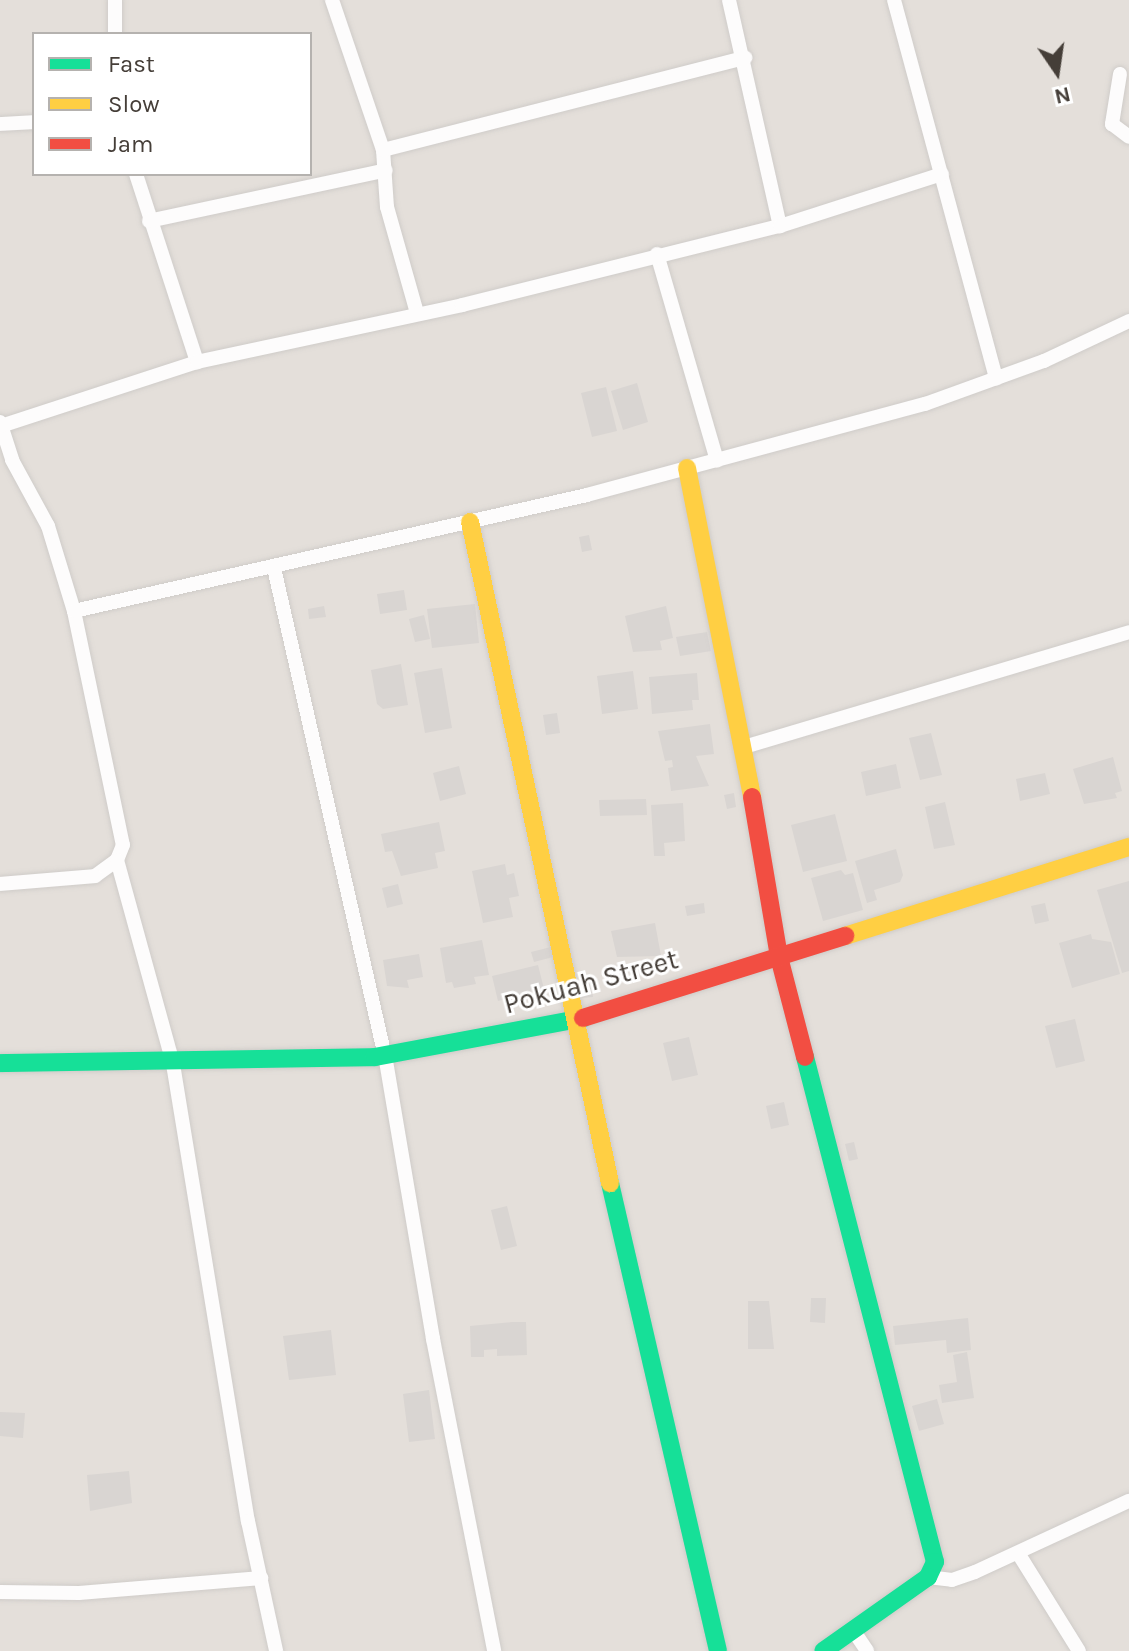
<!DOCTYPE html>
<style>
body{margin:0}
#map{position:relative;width:1129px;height:1651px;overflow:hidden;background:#f1eeeb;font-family:Karla,sans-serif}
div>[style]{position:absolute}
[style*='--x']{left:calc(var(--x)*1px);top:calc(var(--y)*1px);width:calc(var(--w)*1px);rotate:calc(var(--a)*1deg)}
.residential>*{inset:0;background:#e4dfda}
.building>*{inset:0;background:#d9d5d2}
.roads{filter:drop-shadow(0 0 2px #cfccc9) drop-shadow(0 0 2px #cfccc9)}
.street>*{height:14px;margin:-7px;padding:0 7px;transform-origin:7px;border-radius:7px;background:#fdfcfc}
.fast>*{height:18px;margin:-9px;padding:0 9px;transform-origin:9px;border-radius:9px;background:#16e098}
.slow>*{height:18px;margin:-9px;padding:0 9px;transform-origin:9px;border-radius:9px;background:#ffcf43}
.jam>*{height:18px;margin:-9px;padding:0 9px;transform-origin:9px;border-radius:9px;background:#f24e42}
span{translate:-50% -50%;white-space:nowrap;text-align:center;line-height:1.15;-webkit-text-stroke:6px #fff;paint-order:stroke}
.street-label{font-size:28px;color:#453e38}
.legend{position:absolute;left:32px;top:32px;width:280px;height:144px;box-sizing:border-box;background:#fff;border:2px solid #b5b2af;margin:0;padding:10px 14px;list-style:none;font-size:24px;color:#453e38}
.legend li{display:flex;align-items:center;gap:16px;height:40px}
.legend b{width:40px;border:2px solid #b5b2af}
.north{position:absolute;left:1017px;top:32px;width:80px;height:80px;-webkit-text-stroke:6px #fff;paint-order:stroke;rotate:167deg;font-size:22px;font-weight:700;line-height:32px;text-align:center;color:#453e38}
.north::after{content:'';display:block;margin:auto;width:28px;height:36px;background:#453e38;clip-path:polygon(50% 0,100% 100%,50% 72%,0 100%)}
</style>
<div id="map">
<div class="residential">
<div style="clip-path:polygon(evenodd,0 0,1129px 0,1129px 1651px,0 1651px,0 0,34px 34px,310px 34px,310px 174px,34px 174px,34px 34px)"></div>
</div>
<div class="building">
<div style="clip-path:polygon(637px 383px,648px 422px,623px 430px,611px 391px)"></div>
<div style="clip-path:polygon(606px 387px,617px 431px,592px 437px,581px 393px)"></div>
<div style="clip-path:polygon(589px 535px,592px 550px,582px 552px,579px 537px)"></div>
<div style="clip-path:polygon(404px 590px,407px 610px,380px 614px,377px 594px)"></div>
<div style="clip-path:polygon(475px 604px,479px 643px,432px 648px,427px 609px)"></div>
<div style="clip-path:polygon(324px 606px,326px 617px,309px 619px,308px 609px)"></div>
<div style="clip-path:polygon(666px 606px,673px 638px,660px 641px,662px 650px,633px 652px,625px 616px)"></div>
<div style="clip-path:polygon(424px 615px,430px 639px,415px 642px,409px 619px)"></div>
<div style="clip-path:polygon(707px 632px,711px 651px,680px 656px,676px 637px)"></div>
<div style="clip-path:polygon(401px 664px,408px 705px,383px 709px,377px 704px,371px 670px)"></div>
<div style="clip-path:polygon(442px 668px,452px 728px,425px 733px,414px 673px)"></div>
<div style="clip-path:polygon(633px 671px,638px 709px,602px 714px,597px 676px)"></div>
<div style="clip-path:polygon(697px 673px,699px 700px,692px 700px,693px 710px,652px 714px,649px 677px)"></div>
<div style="clip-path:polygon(557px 713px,560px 733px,546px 735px,543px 715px)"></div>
<div style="clip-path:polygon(710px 724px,714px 754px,696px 756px,709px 786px,671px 791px,668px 768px,673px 767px,672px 760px,665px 761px,658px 731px)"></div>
<div style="clip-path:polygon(931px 733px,942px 775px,920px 780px,909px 738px)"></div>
<div style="clip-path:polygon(1113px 757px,1122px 791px,1115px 793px,1117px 798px,1084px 804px,1073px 769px)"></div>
<div style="clip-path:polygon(896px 764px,901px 788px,866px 796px,861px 772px)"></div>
<div style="clip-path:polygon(459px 766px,466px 794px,440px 801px,433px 773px)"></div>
<div style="clip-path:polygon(1045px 773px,1050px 794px,1020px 801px,1016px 779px)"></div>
<div style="clip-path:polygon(734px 793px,736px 807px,727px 809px,724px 795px)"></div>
<div style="clip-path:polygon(646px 799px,647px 815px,600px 816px,599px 800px)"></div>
<div style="clip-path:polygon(945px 802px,955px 845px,934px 849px,925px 807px)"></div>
<div style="clip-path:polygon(683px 803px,685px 841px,664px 843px,665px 856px,654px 856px,651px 805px)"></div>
<div style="clip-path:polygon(835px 814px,847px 861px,803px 872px,791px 825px)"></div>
<div style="clip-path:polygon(439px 822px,445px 851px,435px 853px,438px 868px,401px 876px,392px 851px,385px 852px,381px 834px)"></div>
<div style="clip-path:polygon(896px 849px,903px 875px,900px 882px,874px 890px,877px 900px,867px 903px,855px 861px)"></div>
<div style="clip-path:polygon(505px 864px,507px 875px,514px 873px,519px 896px,509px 898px,513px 917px,483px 923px,472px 871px)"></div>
<div style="clip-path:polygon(841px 870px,845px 875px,853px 873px,863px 910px,823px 921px,811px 878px)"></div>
<div style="clip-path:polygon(1129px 881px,1129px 971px,1122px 973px,1097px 890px)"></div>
<div style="clip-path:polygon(398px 884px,403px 904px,387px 908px,382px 888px)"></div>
<div style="clip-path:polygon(704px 903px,705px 913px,687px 916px,685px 906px)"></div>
<div style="clip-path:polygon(1045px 903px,1049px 921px,1035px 924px,1031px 906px)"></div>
<div style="clip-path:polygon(655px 923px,661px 956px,617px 957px,611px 931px)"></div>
<div style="clip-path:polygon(1091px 934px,1092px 939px,1111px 942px,1120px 974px,1072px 988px,1059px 943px)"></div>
<div style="clip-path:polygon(482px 940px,489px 975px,474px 977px,476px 984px,454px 988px,452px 982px,446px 983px,440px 948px)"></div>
<div style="clip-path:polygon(551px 947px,553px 957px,534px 962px,531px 952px)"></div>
<div style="clip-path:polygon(419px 954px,423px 977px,407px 980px,409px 988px,387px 986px,383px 960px)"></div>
<div style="clip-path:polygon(538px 965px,544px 989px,498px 1001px,492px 976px)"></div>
<div style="clip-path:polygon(591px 981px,593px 997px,582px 998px,581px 982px)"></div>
<div style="clip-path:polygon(1075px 1019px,1085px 1061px,1056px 1068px,1045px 1026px)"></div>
<div style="clip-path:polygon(689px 1037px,698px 1075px,672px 1081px,663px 1043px)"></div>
<div style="clip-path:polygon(784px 1102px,789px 1125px,771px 1129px,766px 1106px)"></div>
<div style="clip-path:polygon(854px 1142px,858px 1159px,849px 1161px,845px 1144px)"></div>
<div style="clip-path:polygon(507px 1206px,517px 1246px,501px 1250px,491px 1210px)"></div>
<div style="clip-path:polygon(811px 1298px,826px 1298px,825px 1323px,810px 1322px)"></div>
<div style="clip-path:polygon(748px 1301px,769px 1301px,774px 1349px,748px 1349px)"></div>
<div style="clip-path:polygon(968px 1318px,971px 1350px,947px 1353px,946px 1340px,895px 1345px,893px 1326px)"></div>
<div style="clip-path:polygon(512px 1322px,526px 1322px,527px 1355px,497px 1356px,497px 1349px,484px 1350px,484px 1357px,471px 1357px,470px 1326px)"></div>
<div style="clip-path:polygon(331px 1330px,336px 1375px,289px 1380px,283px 1336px)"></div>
<div style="clip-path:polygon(967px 1352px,974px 1398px,942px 1403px,939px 1385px,957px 1382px,953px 1355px)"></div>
<div style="clip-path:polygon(429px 1390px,435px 1439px,409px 1442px,403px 1394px)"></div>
<div style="clip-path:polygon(937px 1399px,944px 1424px,919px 1431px,912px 1406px)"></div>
<div style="clip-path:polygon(0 1412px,25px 1413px,23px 1438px,0 1436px)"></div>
<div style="clip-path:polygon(129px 1471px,132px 1503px,90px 1511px,87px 1475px)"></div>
</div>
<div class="roads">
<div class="street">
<div style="--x:332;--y:0;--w:158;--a:71.2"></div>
<div style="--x:729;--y:0;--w:232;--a:77.3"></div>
<div style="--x:894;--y:0;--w:392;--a:74.9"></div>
<div style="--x:115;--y:34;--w:34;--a:-90"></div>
<div style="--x:1120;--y:74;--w:51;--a:99.1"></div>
<div style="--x:1112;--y:124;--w:21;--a:37"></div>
<div style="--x:0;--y:124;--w:34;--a:-3"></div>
<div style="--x:136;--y:174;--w:198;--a:72"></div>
<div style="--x:149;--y:221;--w:242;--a:-12.1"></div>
<div style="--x:657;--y:254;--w:215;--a:73.8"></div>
<div style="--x:417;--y:313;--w:110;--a:-105.8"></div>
<div style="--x:387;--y:207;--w:57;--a:-94"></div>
<div style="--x:383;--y:150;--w:374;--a:-14.3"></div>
<div style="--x:0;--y:422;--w:40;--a:72"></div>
<div style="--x:12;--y:460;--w:75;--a:61.4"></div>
<div style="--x:48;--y:526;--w:89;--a:73"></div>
<div style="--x:74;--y:611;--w:239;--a:78.2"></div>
<div style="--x:123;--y:845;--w:16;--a:112"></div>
<div style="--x:117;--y:860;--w:27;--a:144"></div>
<div style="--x:95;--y:876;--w:95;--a:175.2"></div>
<div style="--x:1;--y:426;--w:206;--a:-18.1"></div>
<div style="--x:197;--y:362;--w:271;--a:-12.1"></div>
<div style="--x:462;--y:305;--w:328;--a:-14"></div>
<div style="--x:780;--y:226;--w:170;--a:-17.8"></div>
<div style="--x:274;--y:568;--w:499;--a:77.2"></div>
<div style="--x:385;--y:1055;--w:288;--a:80.4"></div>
<div style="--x:433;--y:1339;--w:318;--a:78.9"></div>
<div style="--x:74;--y:611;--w:526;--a:-12.74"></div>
<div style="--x:587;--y:495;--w:350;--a:-15.1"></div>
<div style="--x:925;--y:404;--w:127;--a:-19.9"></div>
<div style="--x:1044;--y:361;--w:94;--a:-25.2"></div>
<div style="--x:744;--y:747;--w:402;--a:-16.6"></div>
<div style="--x:117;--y:860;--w:212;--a:74.6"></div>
<div style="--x:173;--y:1064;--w:463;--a:80.7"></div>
<div style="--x:248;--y:1521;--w:133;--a:77.8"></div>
<div style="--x:1018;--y:1553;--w:115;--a:58.1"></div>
<div style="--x:928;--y:1577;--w:24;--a:7"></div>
<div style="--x:952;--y:1580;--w:24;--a:-19"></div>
<div style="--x:975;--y:1572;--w:170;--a:-24.8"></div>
<div style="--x:0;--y:1592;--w:79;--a:0.7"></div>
<div style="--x:79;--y:1593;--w:183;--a:-4.7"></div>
<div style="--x:853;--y:1630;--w:25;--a:56"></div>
</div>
<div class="fast">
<div style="--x:805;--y:1057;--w:521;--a:75.56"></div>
<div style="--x:935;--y:1562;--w:17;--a:115"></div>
<div style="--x:928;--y:1577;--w:128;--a:144.8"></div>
<div style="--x:0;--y:1063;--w:375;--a:-0.9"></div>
<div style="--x:375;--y:1057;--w:212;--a:-10.6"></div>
<div style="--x:610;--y:1183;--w:480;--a:77"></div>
</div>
<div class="slow">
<div style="--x:687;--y:468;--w:335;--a:78.8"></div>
<div style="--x:470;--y:522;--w:676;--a:78.04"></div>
<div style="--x:845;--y:936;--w:298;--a:-17.4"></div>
</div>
<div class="jam">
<div style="--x:752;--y:797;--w:162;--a:80.4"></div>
<div style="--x:779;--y:957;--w:103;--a:75.4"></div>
<div style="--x:583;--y:1018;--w:275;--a:-17.4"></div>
</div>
</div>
<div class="street-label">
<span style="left:591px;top:982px;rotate:-15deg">Pokuah Street</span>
</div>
<ul class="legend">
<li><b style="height:10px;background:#16e098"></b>Fast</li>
<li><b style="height:10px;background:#ffcf43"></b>Slow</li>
<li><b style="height:10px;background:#f24e42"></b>Jam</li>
</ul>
<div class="north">N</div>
</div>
